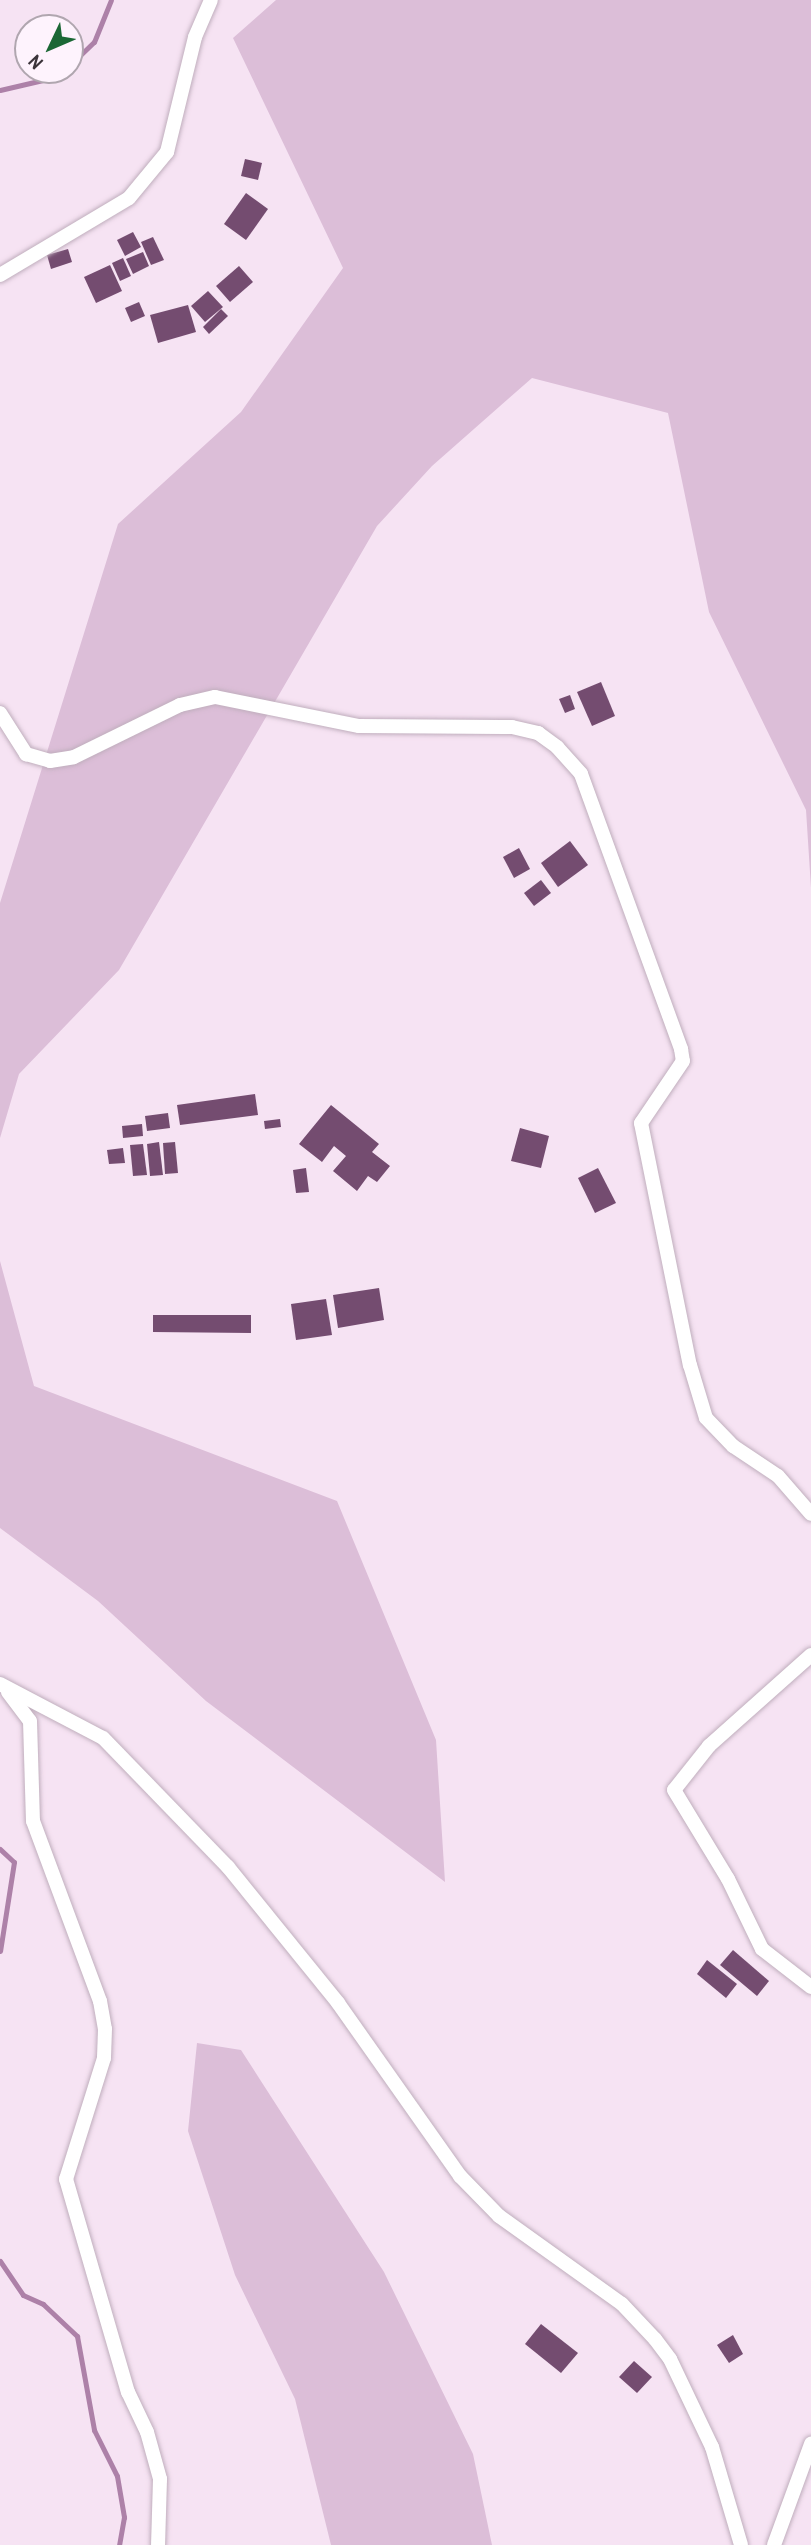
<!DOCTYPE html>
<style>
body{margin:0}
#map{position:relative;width:811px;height:2545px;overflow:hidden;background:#f6e3f3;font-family:"Archivo Narrow",sans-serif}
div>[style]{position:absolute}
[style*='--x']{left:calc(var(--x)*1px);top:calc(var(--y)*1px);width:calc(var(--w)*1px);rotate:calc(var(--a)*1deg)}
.green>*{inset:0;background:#dcbed8}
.stream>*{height:5px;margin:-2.5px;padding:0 2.5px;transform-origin:2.5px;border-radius:2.5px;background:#ad81a8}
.building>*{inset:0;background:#744c70}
.roads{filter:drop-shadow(0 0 2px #c0aebd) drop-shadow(0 0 2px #c0aebd)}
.minor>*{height:14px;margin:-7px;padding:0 7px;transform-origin:7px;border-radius:7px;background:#fff}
span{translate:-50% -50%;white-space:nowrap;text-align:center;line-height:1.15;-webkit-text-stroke:7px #fef3fd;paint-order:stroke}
.north{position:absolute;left:14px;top:14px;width:70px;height:70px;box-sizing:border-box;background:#fef3fd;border:2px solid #b0a6af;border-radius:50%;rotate:226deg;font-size:19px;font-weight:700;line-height:28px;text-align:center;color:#3b333a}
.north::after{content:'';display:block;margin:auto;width:24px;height:32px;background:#1b6735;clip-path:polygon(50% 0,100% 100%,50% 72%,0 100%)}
</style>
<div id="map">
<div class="green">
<div style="clip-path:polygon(276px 0,811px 0,811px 888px,806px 810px,709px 612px,668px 413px,532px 378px,432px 466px,377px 526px,119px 970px,19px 1074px,0 1138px,0 903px,118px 524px,241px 412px,343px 268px,233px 38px)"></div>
<div style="clip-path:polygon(0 1261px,34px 1386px,337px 1501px,436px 1740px,445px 1882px,206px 1701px,98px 1601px,0 1528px)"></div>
<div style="clip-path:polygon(197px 2043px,241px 2050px,384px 2272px,473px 2454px,492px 2545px,331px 2545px,295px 2399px,235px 2275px,188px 2131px)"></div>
</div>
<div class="stream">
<div style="--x:70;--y:65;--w:33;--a:-44"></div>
<div style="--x:94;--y:42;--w:45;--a:-68"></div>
<div style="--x:0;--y:90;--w:44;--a:-13.1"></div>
<div style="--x:43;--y:80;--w:21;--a:-29"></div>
<div style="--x:0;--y:1849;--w:19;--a:43"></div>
<div style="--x:14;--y:1862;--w:90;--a:98.9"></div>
<div style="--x:0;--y:2261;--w:41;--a:55.9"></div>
<div style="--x:23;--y:2295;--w:22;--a:24"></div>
<div style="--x:43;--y:2304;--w:47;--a:43.3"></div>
<div style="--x:77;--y:2336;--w:96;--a:79.7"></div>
<div style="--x:94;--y:2430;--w:51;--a:63.4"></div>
<div style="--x:117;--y:2476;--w:42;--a:80.3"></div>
<div style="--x:124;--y:2517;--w:28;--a:100"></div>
</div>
<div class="building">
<div style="clip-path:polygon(245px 159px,262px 163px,258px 180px,241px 176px)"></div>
<div style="clip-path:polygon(246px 193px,268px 209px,246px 240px,224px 224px)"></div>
<div style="clip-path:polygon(133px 232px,141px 247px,125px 256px,117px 240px)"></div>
<div style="clip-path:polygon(153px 237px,164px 260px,151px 265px,141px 242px)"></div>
<div style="clip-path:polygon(68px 249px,72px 262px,51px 269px,47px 255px)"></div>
<div style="clip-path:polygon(143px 252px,149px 266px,133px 274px,126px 259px)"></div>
<div style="clip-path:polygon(123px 258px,131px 276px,120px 281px,112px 263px)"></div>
<div style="clip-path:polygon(110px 265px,122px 291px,96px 303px,84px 277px)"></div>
<div style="clip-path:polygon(239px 266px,253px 282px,230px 302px,216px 286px)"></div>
<div style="clip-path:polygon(208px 291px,223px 307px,205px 322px,191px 306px)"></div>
<div style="clip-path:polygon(139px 302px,145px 316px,131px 322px,125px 308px)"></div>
<div style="clip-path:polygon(188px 305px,196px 332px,158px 343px,150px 315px)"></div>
<div style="clip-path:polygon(221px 309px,228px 316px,209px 334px,203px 327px)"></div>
<div style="clip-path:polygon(601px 682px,615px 716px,592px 726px,577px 692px)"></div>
<div style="clip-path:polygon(570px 695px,575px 709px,565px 713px,559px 699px)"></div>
<div style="clip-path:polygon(570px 841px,588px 865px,558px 887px,541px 863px)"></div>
<div style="clip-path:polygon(519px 848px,530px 869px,514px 878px,503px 857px)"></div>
<div style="clip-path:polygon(541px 880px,551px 893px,534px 906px,524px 893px)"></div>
<div style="clip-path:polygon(255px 1094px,258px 1115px,180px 1125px,177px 1105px)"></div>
<div style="clip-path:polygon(331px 1105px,379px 1144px,372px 1152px,390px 1166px,377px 1182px,368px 1176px,357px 1191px,333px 1171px,346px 1156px,334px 1146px,322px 1162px,299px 1144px)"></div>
<div style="clip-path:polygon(168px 1113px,170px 1128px,147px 1131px,145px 1116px)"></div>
<div style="clip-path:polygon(280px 1119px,281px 1127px,265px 1129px,264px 1121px)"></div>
<div style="clip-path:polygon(142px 1124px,143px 1136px,123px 1138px,122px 1126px)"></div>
<div style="clip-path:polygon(520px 1128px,549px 1136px,541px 1168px,511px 1161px)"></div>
<div style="clip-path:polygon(159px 1142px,163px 1175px,150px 1176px,147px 1144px)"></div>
<div style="clip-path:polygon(175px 1142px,178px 1173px,165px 1174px,163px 1143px)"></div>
<div style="clip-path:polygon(143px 1144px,147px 1175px,133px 1176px,130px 1145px)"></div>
<div style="clip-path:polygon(123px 1148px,125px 1163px,109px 1164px,107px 1150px)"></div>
<div style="clip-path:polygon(306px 1168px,309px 1192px,296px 1193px,293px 1170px)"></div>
<div style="clip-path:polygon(598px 1168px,616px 1203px,595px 1213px,578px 1178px)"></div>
<div style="clip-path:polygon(379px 1288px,384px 1320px,338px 1328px,333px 1295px)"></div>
<div style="clip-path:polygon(326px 1299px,332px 1335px,296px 1340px,291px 1304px)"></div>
<div style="clip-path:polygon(153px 1315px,251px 1315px,251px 1333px,153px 1332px)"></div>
<div style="clip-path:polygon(733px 1950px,769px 1981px,757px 1996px,720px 1965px)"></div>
<div style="clip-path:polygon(707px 1960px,737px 1984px,726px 1998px,697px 1974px)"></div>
<div style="clip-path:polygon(541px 2324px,578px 2353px,561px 2373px,525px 2344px)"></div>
<div style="clip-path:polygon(733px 2335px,743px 2354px,729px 2363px,717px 2345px)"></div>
<div style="clip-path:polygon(634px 2361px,652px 2377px,637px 2393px,619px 2377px)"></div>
</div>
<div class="roads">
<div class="minor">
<div style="--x:0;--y:275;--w:150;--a:-30.8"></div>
<div style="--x:129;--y:198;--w:60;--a:-50.4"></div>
<div style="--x:167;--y:152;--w:118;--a:-76.3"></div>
<div style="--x:195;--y:37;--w:40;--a:-66.6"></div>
<div style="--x:0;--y:713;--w:49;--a:57.6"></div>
<div style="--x:26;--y:754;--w:25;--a:16"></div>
<div style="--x:50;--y:761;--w:24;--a:-9"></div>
<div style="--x:74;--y:757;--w:118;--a:-26.1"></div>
<div style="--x:180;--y:705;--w:36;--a:-13"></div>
<div style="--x:215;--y:697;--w:147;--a:11.4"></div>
<div style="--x:359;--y:726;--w:153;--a:0.4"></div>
<div style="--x:512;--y:727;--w:27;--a:13"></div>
<div style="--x:538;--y:733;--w:24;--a:36"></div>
<div style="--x:557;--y:747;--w:36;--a:48"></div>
<div style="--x:581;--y:774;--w:293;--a:70"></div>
<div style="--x:681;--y:1049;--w:12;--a:81"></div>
<div style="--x:683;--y:1061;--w:75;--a:124.1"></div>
<div style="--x:641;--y:1123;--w:247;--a:78.6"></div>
<div style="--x:690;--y:1365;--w:55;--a:73.2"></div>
<div style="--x:706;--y:1418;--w:39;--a:46"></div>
<div style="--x:733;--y:1446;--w:54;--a:33.7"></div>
<div style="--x:778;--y:1476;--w:50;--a:49"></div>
<div style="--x:811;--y:1655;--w:137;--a:138.3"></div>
<div style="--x:709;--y:1746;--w:56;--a:128.5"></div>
<div style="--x:674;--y:1790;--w:104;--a:58.8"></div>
<div style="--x:728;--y:1879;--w:78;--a:64.1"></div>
<div style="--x:762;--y:1949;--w:62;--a:37.8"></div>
<div style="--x:0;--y:1684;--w:116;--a:27.7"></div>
<div style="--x:103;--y:1738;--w:180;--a:45.9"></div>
<div style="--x:228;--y:1867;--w:175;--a:51"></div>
<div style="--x:338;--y:2003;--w:212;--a:54.8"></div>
<div style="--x:460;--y:2176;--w:56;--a:45.7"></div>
<div style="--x:499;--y:2216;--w:151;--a:35.6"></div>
<div style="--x:622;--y:2304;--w:48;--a:46.7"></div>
<div style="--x:655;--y:2339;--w:25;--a:53"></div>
<div style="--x:670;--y:2359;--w:98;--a:64.5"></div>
<div style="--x:712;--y:2447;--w:102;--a:73.5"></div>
<div style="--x:8;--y:1692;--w:36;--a:53"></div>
<div style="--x:30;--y:1721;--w:100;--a:88.3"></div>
<div style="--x:33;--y:1821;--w:192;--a:69.6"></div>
<div style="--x:100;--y:2001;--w:28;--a:80"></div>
<div style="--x:105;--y:2029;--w:29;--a:92"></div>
<div style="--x:104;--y:2058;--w:127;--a:107.4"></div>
<div style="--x:66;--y:2179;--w:222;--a:73.8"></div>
<div style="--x:128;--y:2392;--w:44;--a:64.6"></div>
<div style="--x:147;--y:2432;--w:49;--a:74.5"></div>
<div style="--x:160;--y:2479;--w:66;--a:91.7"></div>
<div style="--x:774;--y:2545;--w:108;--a:-69.9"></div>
</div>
</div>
<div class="north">N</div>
</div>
